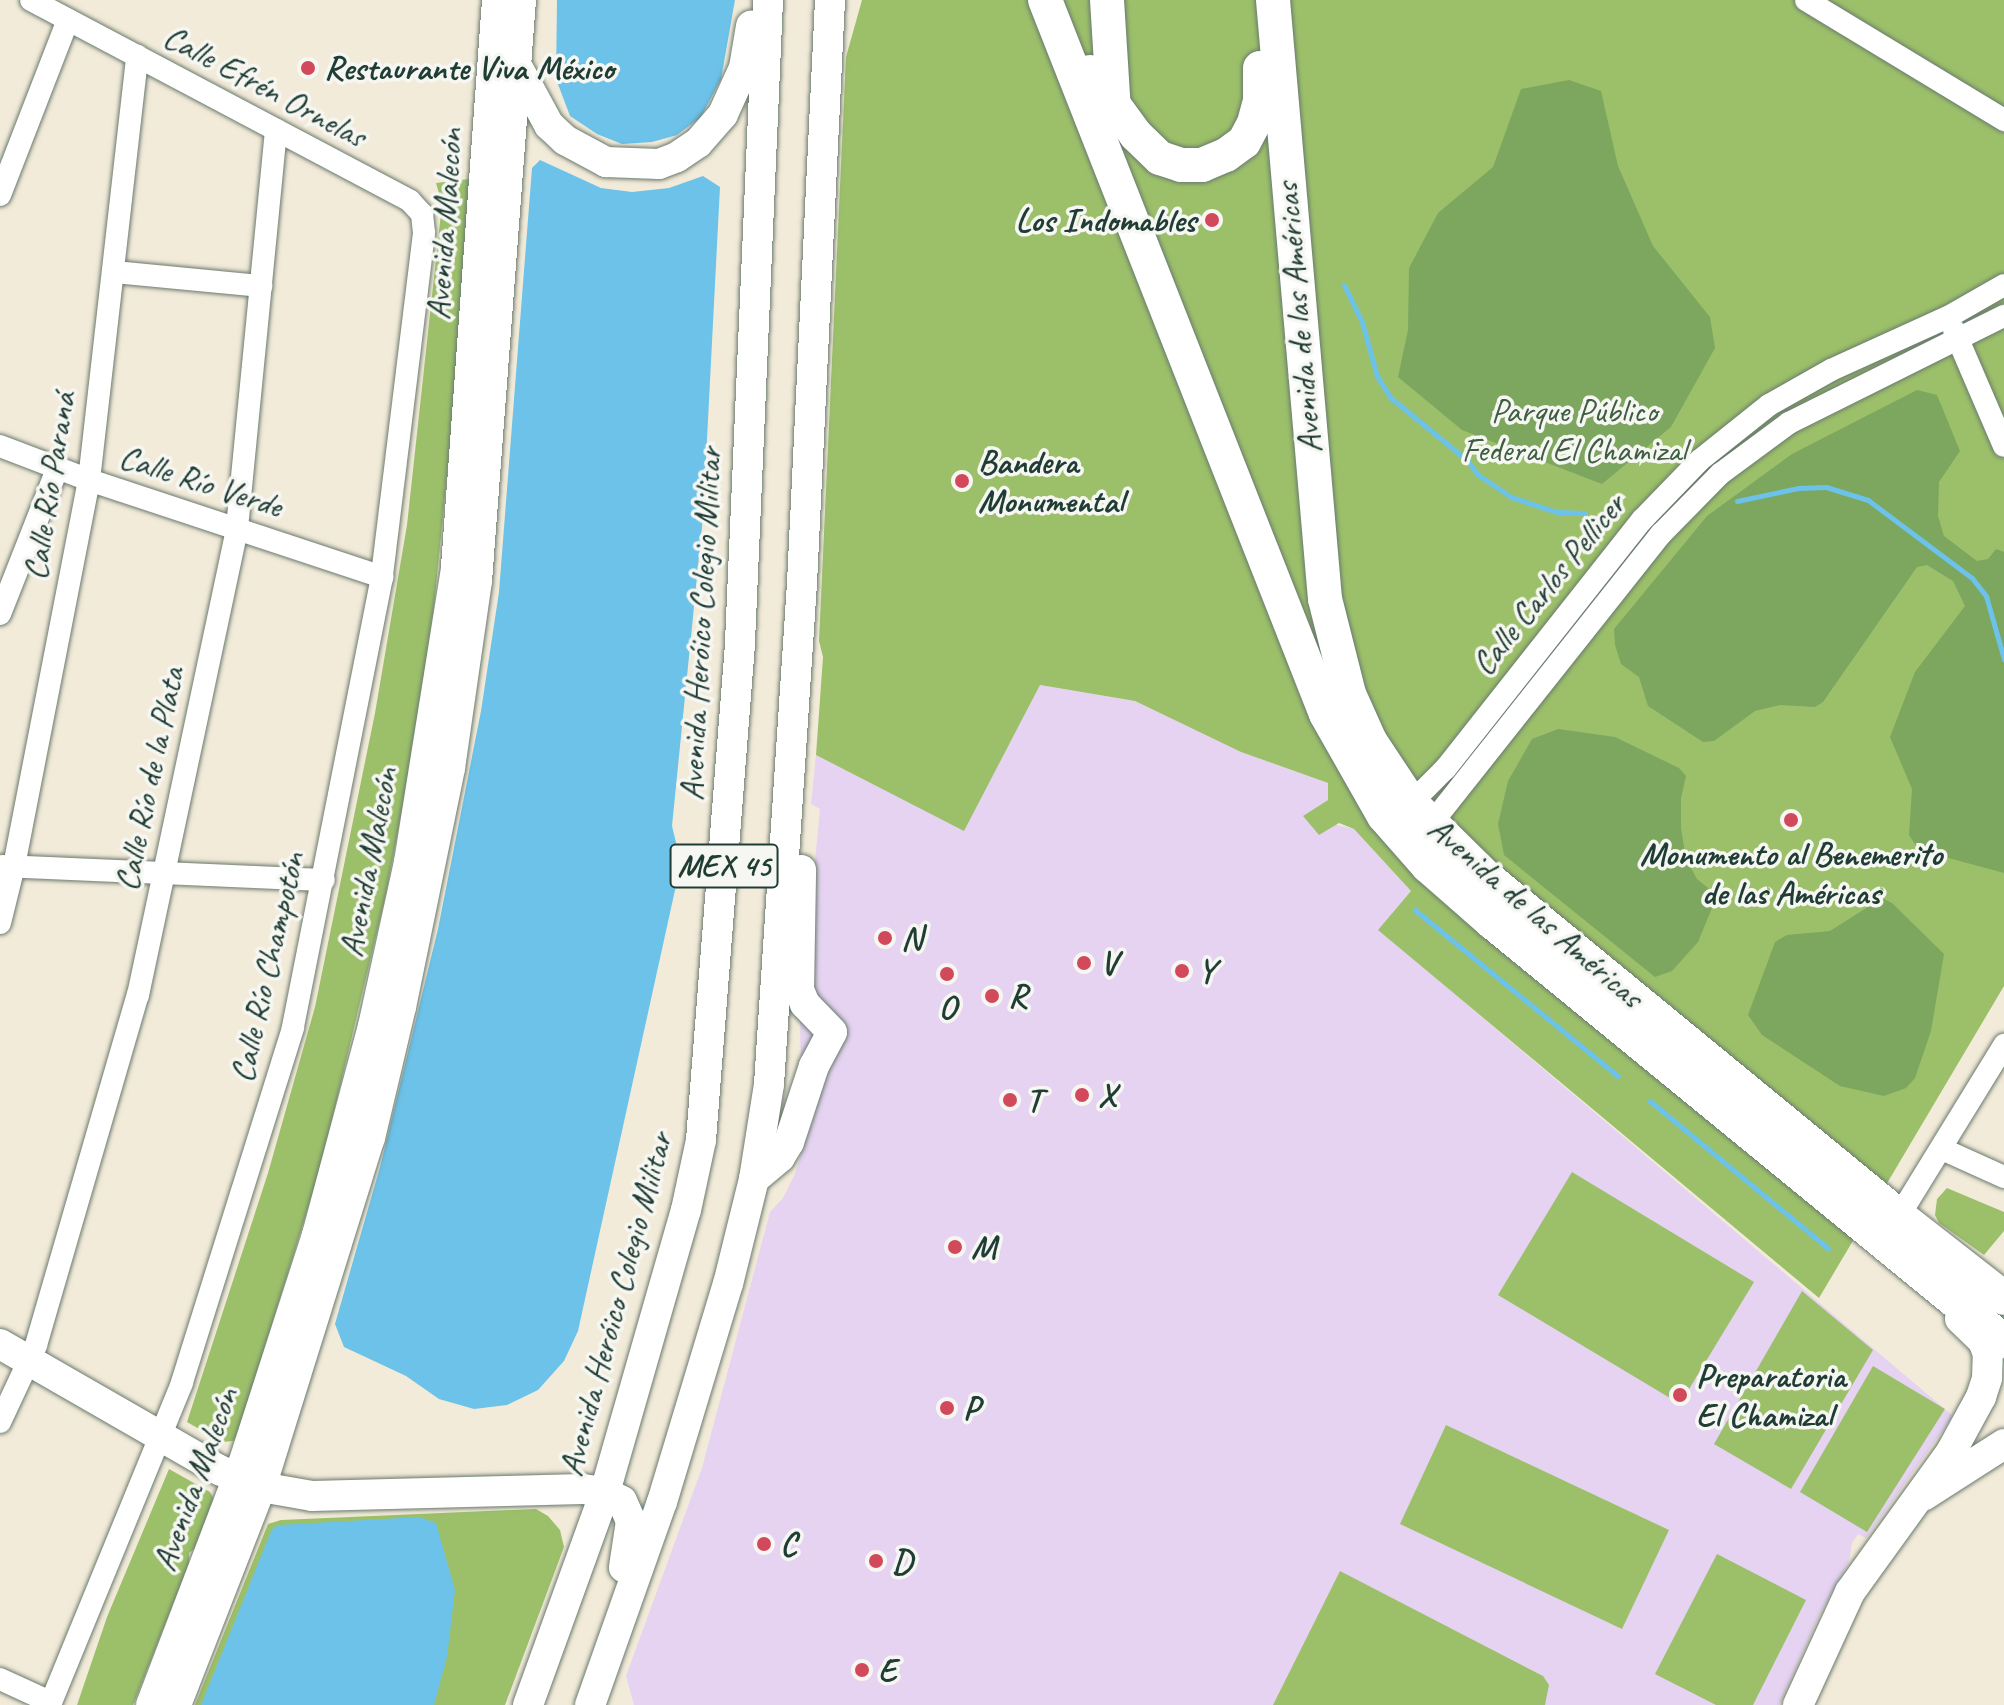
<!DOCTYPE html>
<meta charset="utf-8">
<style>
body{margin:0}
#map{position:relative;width:2004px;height:1705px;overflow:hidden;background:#f3ebd9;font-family:Caveat,sans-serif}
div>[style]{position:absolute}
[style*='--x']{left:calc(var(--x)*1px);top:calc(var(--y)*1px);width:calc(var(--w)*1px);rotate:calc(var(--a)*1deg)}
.built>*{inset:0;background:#e5d3f1}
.green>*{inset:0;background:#9cc06a}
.forest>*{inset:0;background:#7da65e}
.water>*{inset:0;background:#6cc2e9}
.stream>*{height:5px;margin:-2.5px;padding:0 2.5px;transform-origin:2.5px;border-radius:2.5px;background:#6cc2e9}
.roads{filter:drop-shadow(0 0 2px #697a6e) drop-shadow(0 0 2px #697a6e)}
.minor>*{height:22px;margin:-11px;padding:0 11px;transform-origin:11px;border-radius:11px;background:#fff}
.major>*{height:30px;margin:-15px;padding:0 15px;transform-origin:15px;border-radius:15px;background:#fff}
.highway>*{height:34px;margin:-17px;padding:0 17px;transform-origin:17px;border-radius:17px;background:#fff}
.dots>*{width:22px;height:22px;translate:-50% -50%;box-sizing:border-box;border:4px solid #f6f6f2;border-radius:50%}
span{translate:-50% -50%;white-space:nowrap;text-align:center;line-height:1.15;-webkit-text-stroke:7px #f6f6f2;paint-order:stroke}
.shield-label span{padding:2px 6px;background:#f6f6f2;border:2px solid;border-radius:6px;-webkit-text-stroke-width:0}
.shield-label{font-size:32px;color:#1f3d34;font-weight:700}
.poi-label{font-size:34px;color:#1f3d34;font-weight:700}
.left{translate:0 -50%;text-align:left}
.right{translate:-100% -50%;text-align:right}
.street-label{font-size:34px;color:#1f3d34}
.park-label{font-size:34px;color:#3e5e42}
</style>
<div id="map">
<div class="built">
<div style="clip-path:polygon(1039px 685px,1135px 701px,1241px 752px,1328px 783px,1328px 800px,1303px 817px,1354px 829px,1411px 891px,1379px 930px,1953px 1416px,1866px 1538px,1858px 1534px,1852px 1543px,1849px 1561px,1820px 1614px,1779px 1705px,634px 1705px,626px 1676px,702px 1468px,770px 1212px,783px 1198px,795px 1174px,821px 1087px,801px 1078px,800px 1016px,820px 809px,811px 804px,816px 755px,964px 830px)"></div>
</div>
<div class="green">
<div style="clip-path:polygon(862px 0,2004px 0,2004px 986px,1819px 1298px,1378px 930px,1411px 891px,1354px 829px,1339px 823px,1319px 835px,1303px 816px,1328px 800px,1328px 783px,1241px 752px,1135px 701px,1040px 685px,964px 831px,816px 755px,823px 657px,819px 641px,846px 57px)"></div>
<div style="clip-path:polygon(469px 179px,453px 415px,434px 606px,414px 749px,385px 898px,321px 1166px,238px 1434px,233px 1441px,222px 1442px,187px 1422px,268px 1173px,315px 1007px,375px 713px,407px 525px,442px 204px,436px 183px)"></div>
<div style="clip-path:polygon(1572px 1172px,1754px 1282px,1680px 1404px,1498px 1295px)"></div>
<div style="clip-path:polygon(1947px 1188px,2004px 1212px,2004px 1231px,1984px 1255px,1939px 1223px,1935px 1215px,1937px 1199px)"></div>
<div style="clip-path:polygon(1802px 1291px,1873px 1350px,1791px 1489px,1714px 1444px)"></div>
<div style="clip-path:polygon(1873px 1366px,1945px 1409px,1867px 1532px,1800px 1492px)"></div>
<div style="clip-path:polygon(1446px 1425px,1669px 1530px,1622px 1629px,1400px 1524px)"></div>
<div style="clip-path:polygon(169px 1469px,210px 1492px,214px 1499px,199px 1545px,189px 1553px,189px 1564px,133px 1705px,77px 1705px,107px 1617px)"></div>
<div style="clip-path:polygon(536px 1509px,548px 1516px,560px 1530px,564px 1547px,505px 1705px,195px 1705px,268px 1524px,281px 1520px)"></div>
<div style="clip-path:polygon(1717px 1554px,1806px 1600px,1753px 1705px,1716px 1705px,1655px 1674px)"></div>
<div style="clip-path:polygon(1340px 1571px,1543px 1676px,1549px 1685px,1545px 1705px,1273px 1705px)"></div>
</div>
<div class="forest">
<div style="clip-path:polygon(1569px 80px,1601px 91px,1618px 166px,1653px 246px,1710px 317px,1715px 348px,1671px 427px,1602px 484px,1462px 430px,1398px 377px,1408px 330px,1409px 268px,1438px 213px,1493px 167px,1521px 89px)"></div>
<div style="clip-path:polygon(1917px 390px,1937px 395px,1960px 451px,1939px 482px,1938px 516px,1944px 536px,1977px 561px,1988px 559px,1996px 549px,2004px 552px,2004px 873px,1919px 850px,1909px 835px,1912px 789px,1890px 737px,1915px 672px,1965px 606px,1953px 581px,1927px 565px,1917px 567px,1823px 702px,1815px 707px,1780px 705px,1755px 711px,1714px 741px,1703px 742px,1648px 706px,1639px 677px,1621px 664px,1615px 645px,1614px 629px,1707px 516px,1792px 454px)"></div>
<div style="clip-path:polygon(1558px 729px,1615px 737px,1679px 768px,1686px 776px,1681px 798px,1681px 828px,1686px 859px,1697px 879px,1713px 892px,1714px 903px,1698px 942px,1672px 971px,1655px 977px,1504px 855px,1498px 824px,1508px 781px,1532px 739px)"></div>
<div style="clip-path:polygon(1882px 898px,1892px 903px,1944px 954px,1931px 1031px,1915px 1078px,1906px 1088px,1884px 1096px,1840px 1086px,1762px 1035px,1748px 1015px,1775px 942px,1787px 935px,1830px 931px)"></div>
</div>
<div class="water">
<div style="clip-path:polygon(557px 0,735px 0,721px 79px,701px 117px,677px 135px,652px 142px,622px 144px,597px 134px,570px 116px,556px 79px)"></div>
<div style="clip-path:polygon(540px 160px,601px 188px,632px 192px,669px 188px,703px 176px,720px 187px,703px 517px,672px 826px,679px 855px,677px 881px,578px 1331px,564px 1361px,538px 1390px,507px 1405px,474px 1409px,439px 1399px,406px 1376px,344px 1347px,335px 1324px,380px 1167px,438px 929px,481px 711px,499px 592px,532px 168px)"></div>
<div style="clip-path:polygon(419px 1517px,436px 1523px,455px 1590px,447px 1657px,434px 1705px,201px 1705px,272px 1529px,279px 1525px)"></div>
</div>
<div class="stream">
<div style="--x:1344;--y:285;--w:41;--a:64.1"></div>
<div style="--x:1362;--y:322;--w:56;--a:74.5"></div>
<div style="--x:1377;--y:376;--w:26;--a:58"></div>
<div style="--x:1391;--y:398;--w:99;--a:39.3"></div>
<div style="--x:1468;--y:461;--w:16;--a:55"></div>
<div style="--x:1477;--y:474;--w:41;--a:34.1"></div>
<div style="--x:1511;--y:497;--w:48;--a:18.1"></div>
<div style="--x:1557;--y:512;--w:28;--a:2"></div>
<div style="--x:1737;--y:501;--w:62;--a:-12"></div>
<div style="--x:1798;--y:488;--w:28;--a:-2"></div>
<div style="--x:1826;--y:487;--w:44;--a:17.2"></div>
<div style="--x:1868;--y:500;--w:130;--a:36.9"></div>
<div style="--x:1972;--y:578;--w:23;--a:52"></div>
<div style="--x:1986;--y:596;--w:66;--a:74.1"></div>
<div style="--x:1415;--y:910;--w:262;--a:39.3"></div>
<div style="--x:1650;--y:1101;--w:231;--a:39.6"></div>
</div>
<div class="roads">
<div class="minor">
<div style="--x:31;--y:0;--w:429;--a:27.9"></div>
<div style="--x:410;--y:201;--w:18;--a:47"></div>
<div style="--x:422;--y:214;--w:19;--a:84"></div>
<div style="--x:424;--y:233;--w:347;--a:97"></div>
<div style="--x:382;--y:577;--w:460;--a:101.2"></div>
<div style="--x:293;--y:1028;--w:372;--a:107.4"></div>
<div style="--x:182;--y:1383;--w:348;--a:112.3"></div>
<div style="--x:1806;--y:0;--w:232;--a:31.2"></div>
<div style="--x:0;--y:195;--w:188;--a:-68.8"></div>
<div style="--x:115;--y:272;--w:147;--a:5.5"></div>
<div style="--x:1954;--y:330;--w:126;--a:66.7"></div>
<div style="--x:0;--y:446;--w:95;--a:20.9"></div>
<div style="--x:89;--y:480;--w:309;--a:18.3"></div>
<div style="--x:0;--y:614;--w:156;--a:-68.5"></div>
<div style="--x:1411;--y:803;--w:49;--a:-45"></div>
<div style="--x:1446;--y:768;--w:316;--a:-51.7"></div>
<div style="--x:1642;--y:520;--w:83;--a:-46"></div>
<div style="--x:1700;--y:460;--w:88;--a:-38.6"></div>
<div style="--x:1769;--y:405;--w:71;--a:-29.4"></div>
<div style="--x:1831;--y:370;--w:128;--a:-24.4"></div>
<div style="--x:1948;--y:317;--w:64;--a:-29.7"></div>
<div style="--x:1431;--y:824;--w:370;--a:-51.6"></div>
<div style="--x:1661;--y:534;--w:84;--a:-45.5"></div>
<div style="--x:1720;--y:474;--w:86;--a:-36.5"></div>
<div style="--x:1789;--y:423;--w:240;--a:-26.5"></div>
<div style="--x:2;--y:866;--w:322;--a:2.5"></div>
<div style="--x:0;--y:923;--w:59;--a:-76.2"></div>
<div style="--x:14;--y:866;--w:393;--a:-79"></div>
<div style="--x:89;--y:480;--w:427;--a:-83.5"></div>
<div style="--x:1942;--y:1149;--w:68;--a:24.3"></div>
<div style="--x:1899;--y:1216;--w:201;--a:-58.4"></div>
<div style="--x:0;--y:1422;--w:85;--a:-64.9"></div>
<div style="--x:36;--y:1345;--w:365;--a:-73.8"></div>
<div style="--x:138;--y:995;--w:477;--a:-78"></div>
<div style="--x:237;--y:528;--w:400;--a:-84.4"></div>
<div style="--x:0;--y:1679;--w:55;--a:24.7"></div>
</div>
<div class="major">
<div style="--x:518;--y:68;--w:65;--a:61.5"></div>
<div style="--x:549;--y:125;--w:22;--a:43"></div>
<div style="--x:565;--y:140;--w:47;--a:28.2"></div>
<div style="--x:606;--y:162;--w:53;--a:2.2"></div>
<div style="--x:659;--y:164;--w:19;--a:-21"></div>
<div style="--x:677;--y:157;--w:25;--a:-34"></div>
<div style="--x:698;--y:143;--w:38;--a:-49"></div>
<div style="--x:723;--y:114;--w:51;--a:-65.5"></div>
<div style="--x:744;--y:68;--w:43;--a:-80.5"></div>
<div style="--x:754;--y:1179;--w:34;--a:-40"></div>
<div style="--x:780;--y:1157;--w:17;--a:-59"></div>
<div style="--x:789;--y:1142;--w:80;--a:-71.8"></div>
<div style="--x:814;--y:1066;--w:38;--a:-62"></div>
<div style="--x:832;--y:1032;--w:39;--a:-134"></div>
<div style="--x:805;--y:1004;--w:15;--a:-113"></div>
<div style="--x:799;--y:990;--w:120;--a:-89"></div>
<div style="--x:0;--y:1344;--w:253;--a:29.9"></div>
<div style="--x:219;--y:1470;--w:45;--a:22"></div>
<div style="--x:261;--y:1487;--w:52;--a:10"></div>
<div style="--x:312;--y:1496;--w:271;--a:-1.5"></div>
<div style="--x:583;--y:1489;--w:22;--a:8"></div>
<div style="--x:605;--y:1492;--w:19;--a:28"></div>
<div style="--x:622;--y:1501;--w:22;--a:66"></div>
<div style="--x:631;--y:1521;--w:47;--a:98.7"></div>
<div style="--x:1923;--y:1496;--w:96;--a:-32.7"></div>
<div style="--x:151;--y:1705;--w:258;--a:-69.1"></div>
<div style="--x:243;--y:1464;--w:241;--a:-72.1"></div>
<div style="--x:317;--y:1235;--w:216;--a:-75"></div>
<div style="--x:373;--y:1026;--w:168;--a:-77.6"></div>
<div style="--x:409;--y:862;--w:299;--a:-80.9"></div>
<div style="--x:456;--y:567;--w:568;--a:-85.86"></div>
<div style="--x:176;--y:1705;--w:234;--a:-68.7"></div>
<div style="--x:261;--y:1487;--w:366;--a:-72.7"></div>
<div style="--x:370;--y:1138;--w:135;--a:-76.7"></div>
<div style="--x:401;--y:1007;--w:244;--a:-78.4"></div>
<div style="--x:450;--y:768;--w:189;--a:-81.8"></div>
<div style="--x:477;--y:581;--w:583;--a:-85.67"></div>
<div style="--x:528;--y:1705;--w:226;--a:-70.1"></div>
<div style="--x:605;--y:1492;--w:293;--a:-74"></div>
<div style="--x:686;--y:1210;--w:72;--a:-77.9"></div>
<div style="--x:701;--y:1140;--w:500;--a:-85.5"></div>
<div style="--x:740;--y:642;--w:643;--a:-87.5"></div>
<div style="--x:590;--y:1705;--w:215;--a:-70.5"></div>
<div style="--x:662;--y:1502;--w:228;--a:-73.2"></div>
<div style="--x:728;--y:1284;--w:108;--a:-76.1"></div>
<div style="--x:754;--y:1179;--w:96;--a:-81"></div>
<div style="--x:769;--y:1084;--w:502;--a:-86.23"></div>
<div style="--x:802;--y:583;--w:584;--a:-87.25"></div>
<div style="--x:1798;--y:1705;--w:124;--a:-65.3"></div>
<div style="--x:1850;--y:1592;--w:173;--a:-54.2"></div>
<div style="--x:1951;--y:1452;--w:63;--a:-61.4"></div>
<div style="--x:1981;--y:1397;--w:20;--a:-72"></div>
<div style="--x:1987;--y:1378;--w:24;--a:-88"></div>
<div style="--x:1988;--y:1354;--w:14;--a:-111"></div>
<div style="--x:1983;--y:1341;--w:32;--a:-136"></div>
</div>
<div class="highway">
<div style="--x:1045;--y:0;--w:767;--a:68.52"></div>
<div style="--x:1326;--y:714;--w:117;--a:60.4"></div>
<div style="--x:1384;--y:816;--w:67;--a:48.7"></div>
<div style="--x:1428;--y:866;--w:85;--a:41.2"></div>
<div style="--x:1492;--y:922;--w:662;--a:39.3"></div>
<div style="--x:1107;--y:0;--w:111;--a:86.4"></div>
<div style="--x:1273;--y:0;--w:601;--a:85.04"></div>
<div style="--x:1325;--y:599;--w:98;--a:75.8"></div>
<div style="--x:1349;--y:694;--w:51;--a:65.9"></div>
<div style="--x:1370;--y:741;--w:74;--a:56.5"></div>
<div style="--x:1411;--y:803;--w:104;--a:44.6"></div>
<div style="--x:1485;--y:876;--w:536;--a:39.39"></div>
<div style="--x:1899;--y:1216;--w:133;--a:38"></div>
<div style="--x:1090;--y:72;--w:78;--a:53.9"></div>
<div style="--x:1136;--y:135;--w:33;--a:44"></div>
<div style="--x:1160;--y:158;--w:22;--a:18"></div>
<div style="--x:1181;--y:165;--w:21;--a:0"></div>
<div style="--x:1202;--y:165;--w:26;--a:-23"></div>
<div style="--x:1226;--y:155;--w:22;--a:-36"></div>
<div style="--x:1244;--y:142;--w:21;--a:-62"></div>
<div style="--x:1254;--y:123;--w:23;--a:-75"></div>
<div style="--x:1260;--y:101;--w:33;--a:-90"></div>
</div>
</div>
<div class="dots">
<div style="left:308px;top:68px;background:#d1495b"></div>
<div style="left:1212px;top:220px;background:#d1495b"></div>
<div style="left:962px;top:481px;background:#d1495b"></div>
<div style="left:1791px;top:820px;background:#d1495b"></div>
<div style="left:885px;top:938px;background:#d1495b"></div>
<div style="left:1084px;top:963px;background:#d1495b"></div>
<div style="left:1182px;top:971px;background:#d1495b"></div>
<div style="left:947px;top:974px;background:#d1495b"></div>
<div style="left:992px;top:996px;background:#d1495b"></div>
<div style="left:1082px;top:1095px;background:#d1495b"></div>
<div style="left:1010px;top:1100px;background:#d1495b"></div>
<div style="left:955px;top:1247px;background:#d1495b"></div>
<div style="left:1680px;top:1395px;background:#d1495b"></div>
<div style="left:947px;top:1408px;background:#d1495b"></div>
<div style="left:764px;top:1544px;background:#d1495b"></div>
<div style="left:876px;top:1561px;background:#d1495b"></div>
<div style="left:862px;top:1670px;background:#d1495b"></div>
</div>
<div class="shield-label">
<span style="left:724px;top:866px">MEX 45</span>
</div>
<div class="poi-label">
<span class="left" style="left:324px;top:68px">Restaurante Viva México</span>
<span class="right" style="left:1196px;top:220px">Los Indomables</span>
<span class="left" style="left:978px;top:481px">Bandera<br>Monumental</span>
<span style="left:1791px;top:873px">Monumento al Benemerito<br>de las Américas</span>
<span class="left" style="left:901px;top:938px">N</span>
<span class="left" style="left:1100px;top:963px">V</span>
<span class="left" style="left:1198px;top:971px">Y</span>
<span class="left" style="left:1008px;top:996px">R</span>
<span style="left:947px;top:1007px">O</span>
<span class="left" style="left:1098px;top:1095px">X</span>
<span class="left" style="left:1026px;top:1100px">T</span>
<span class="left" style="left:971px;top:1247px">M</span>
<span class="left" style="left:1696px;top:1395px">Preparatoria<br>El Chamizal</span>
<span class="left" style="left:963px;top:1408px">P</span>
<span class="left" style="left:780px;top:1544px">C</span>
<span class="left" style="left:892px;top:1561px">D</span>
<span class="left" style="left:878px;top:1670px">E</span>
</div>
<div class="street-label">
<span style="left:265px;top:86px;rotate:28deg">Calle Efrén Ornelas</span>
<span style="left:444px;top:224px;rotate:-86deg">Avenida Malecón</span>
<span style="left:1298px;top:318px;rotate:-95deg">Avenida de las Américas</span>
<span style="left:201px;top:481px;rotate:18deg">Calle Río Verde</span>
<span style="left:49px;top:486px;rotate:-81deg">Calle Río Paraná</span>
<span style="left:1548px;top:584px;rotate:-51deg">Calle Carlos Pellicer</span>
<span style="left:700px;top:624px;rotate:-87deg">Avenida Heróico Colegio Militar</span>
<span style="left:149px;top:779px;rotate:-78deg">Calle Río de la Plata</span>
<span style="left:368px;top:862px;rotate:-79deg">Avenida Malecón</span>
<span style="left:1536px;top:912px;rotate:41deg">Avenida de las Américas</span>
<span style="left:267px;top:967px;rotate:-77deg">Calle Río Champotón</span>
<span style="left:615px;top:1304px;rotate:-75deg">Avenida Heróico Colegio Militar</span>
<span style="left:195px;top:1479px;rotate:-70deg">Avenida Malecón</span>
</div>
<div class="park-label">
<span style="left:1574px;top:430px">Parque Público<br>Federal El Chamizal</span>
</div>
</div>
